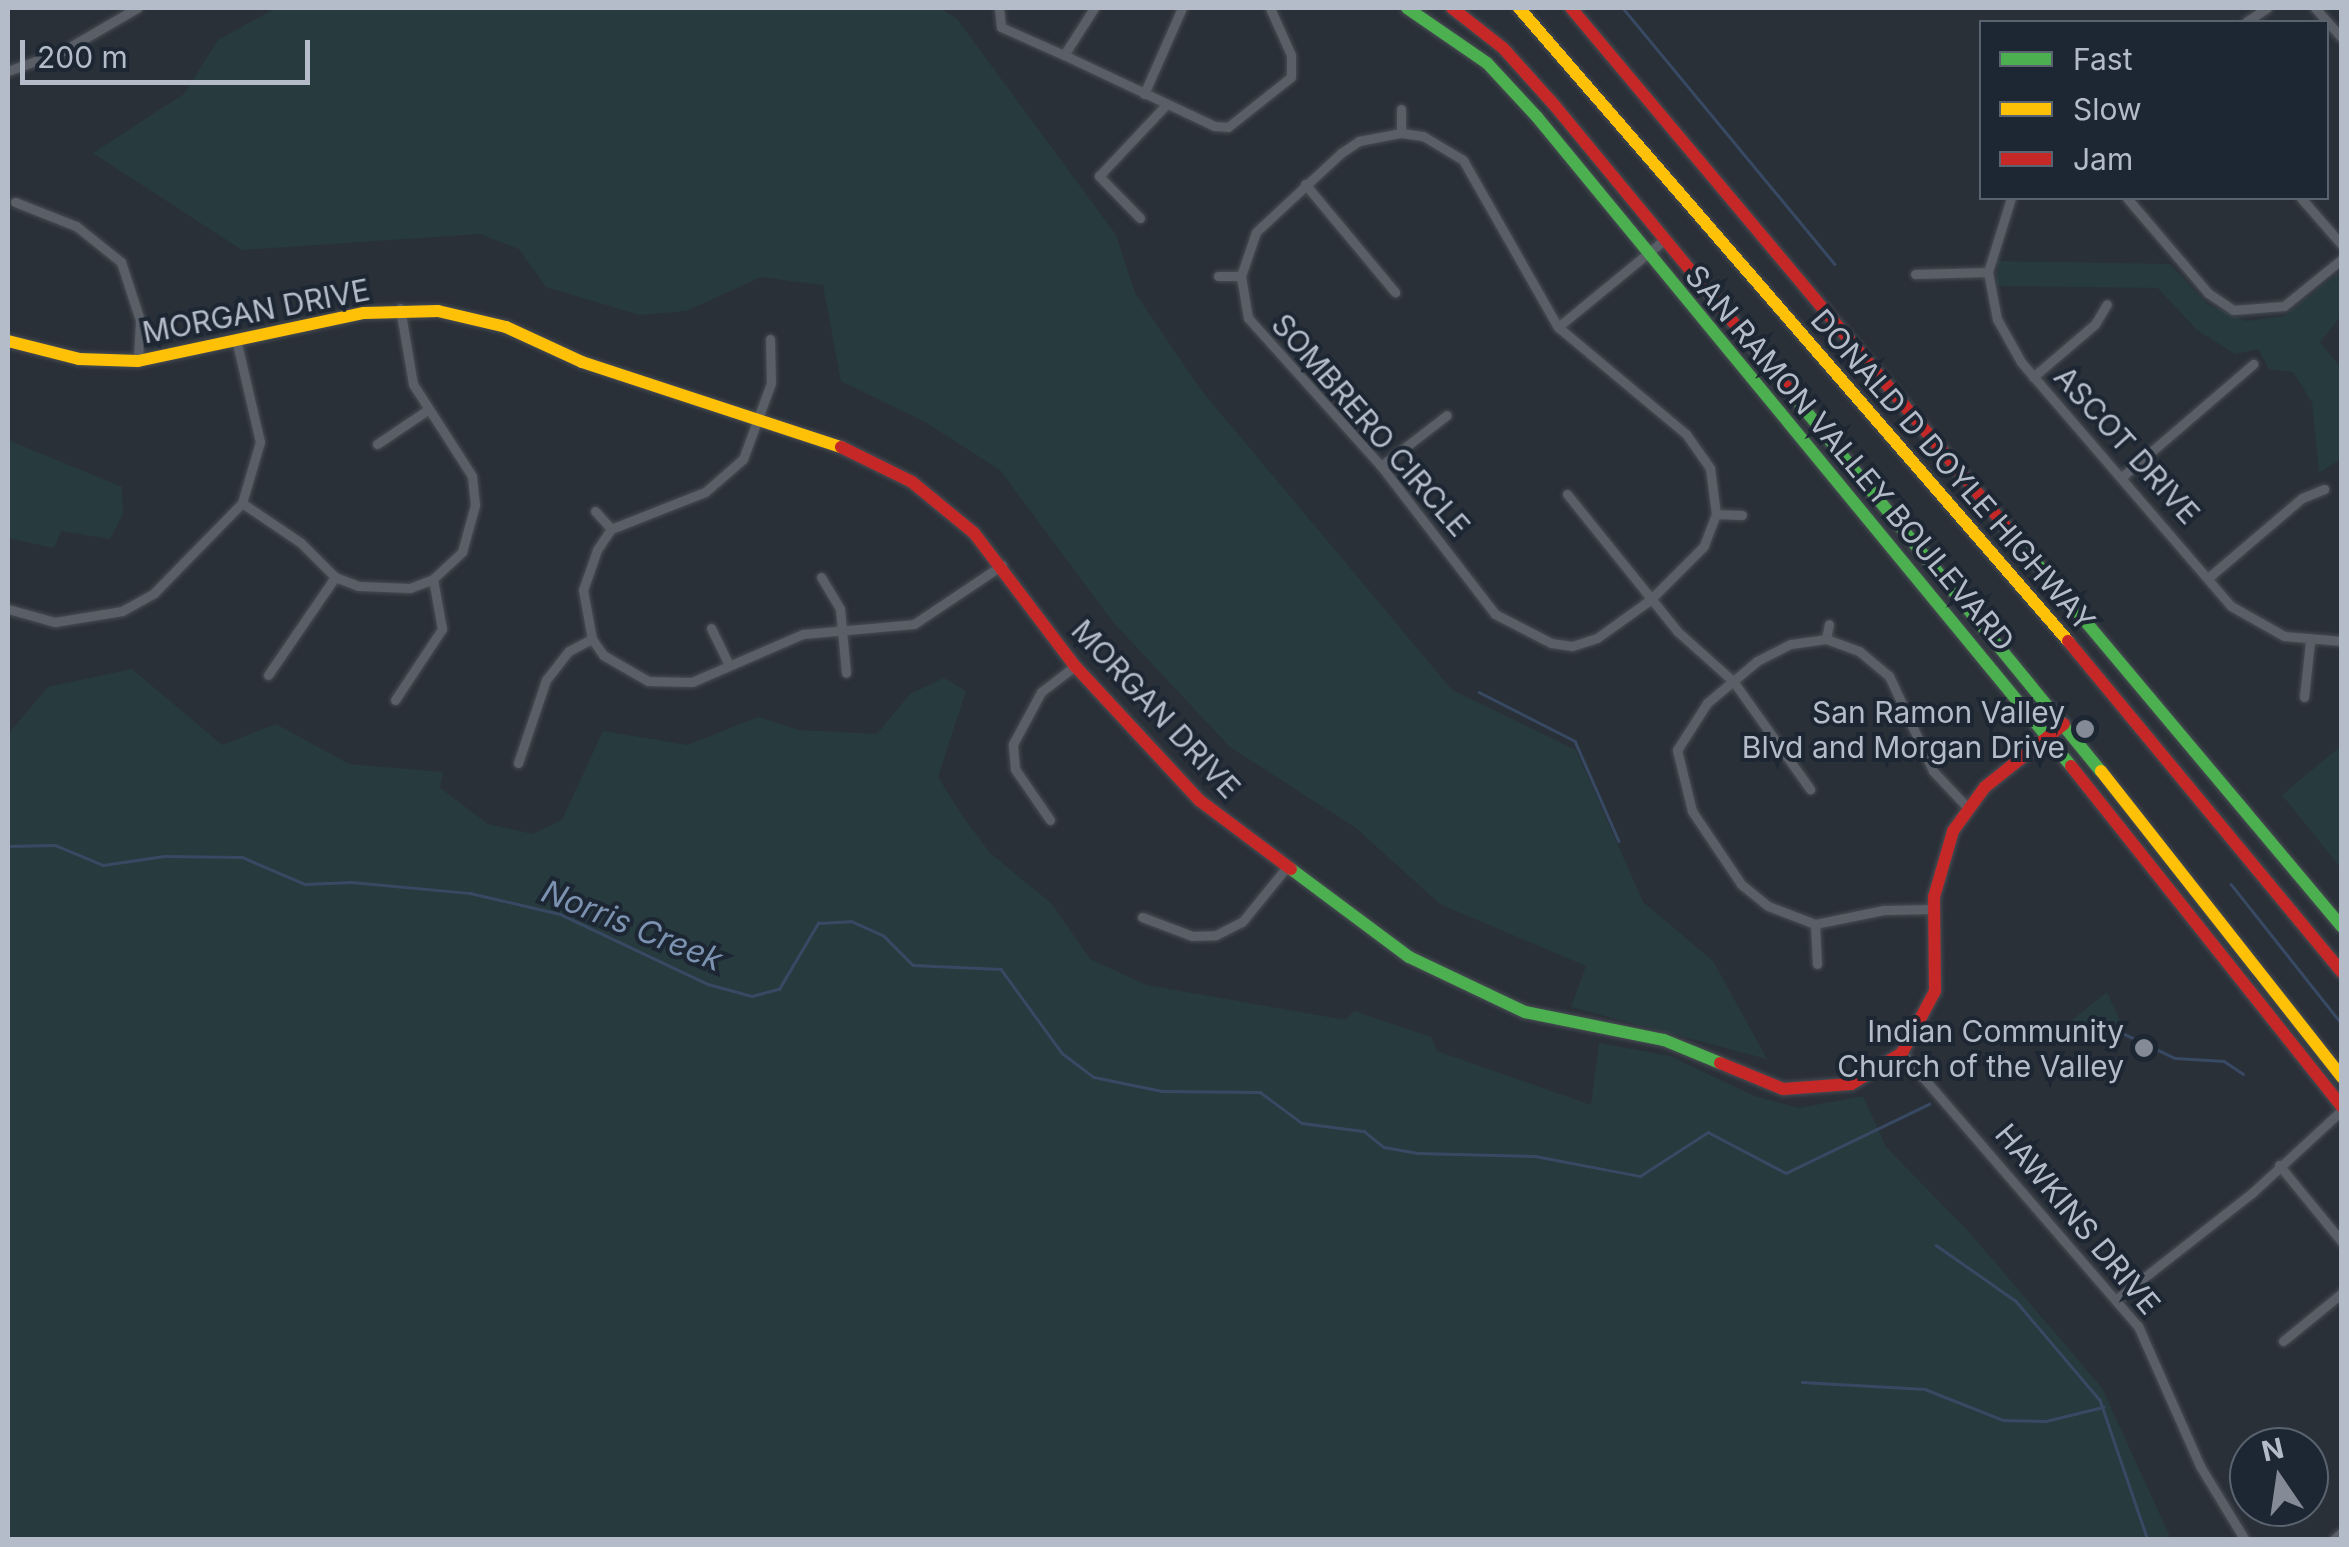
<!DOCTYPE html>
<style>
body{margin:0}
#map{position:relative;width:2349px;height:1547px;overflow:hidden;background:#2a3038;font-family:Inter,sans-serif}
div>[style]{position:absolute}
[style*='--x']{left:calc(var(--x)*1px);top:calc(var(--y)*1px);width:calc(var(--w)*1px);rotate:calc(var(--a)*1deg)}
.green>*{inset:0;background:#273a3e}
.stream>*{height:2.5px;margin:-1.25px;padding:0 1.25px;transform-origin:1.25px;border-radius:1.25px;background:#384963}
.roads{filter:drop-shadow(0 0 2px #484c53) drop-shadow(0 0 2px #484c53)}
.street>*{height:9px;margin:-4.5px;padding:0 4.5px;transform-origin:4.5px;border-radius:4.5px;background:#5a5e66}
.fast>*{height:12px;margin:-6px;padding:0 6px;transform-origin:6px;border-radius:6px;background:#4caf50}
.slow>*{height:12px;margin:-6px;padding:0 6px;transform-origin:6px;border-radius:6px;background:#ffc107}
.jam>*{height:12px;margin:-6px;padding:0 6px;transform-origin:6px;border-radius:6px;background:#c62828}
.dots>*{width:28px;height:28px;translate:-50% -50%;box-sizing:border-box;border:5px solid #1d2633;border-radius:50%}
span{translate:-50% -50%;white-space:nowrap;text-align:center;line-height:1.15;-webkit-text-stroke:8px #1d2633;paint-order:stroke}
.street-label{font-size:30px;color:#b4bcc9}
.poi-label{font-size:30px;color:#b4bcc9}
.right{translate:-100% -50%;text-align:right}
.water-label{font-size:32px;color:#7c92b1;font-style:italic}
.frame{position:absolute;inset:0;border:10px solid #b4bcc9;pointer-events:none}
.legend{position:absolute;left:1979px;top:20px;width:350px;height:180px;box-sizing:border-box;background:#1d2633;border:2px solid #59626f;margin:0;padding:12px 18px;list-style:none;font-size:30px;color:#b4bcc9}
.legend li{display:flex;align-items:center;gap:20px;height:50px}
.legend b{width:50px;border:2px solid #59626f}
.north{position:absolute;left:2229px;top:1427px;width:100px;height:100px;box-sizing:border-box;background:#1d2633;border:2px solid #59626f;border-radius:50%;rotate:347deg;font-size:28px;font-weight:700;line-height:40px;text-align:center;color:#b4bcc9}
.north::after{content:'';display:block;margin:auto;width:35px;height:45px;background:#848b96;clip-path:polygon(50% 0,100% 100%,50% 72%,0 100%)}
.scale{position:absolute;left:20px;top:40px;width:290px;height:45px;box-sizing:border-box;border:5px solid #b4bcc9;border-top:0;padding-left:12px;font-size:30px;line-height:35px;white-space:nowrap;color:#b4bcc9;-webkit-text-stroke:8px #1d2633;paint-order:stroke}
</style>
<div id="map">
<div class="green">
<div style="clip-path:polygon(276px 8px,940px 8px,957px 19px,1116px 235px,1135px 293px,1201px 390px,1452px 690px,1576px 750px,1643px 902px,1713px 961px,1767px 1059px,1571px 1007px,1586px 966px,1440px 904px,1356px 828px,1230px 747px,1113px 622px,1000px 470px,925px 422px,841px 381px,823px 285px,761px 277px,686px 311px,640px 315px,546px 287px,519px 249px,480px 234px,242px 250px,93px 153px,184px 94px,218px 40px)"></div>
<div style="clip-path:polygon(1998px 261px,2170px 264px,2207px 304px,2246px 321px,2284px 316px,2341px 271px,2341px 316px,2320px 342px,2341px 368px,2341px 459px,2319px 473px,2312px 402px,2293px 372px,2269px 369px,2258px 349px,2235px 354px,2197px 330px,2158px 288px,1996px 286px)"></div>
<div style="clip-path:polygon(8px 440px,122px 487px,123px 514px,110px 539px,61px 531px,54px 548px,8px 538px)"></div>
<div style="clip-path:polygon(132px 669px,222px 745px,276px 724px,349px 764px,443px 772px,440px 788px,488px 824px,533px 834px,562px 820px,603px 731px,688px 745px,758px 717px,799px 730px,877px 734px,910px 694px,944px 678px,966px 691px,938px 777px,963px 817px,990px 853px,1052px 904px,1090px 959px,1146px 985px,1346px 1020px,1354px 1011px,1431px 1037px,1437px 1051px,1591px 1105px,1599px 1043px,1670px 1056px,1754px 1096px,1799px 1108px,1863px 1096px,1886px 1147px,1970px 1233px,2102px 1388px,2171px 1539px,8px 1539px,8px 734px,48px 687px)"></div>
<div style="clip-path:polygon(2341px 746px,2341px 868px,2282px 795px)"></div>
<div style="clip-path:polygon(2107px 992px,2121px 1023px,2093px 1046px,2073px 1019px)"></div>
</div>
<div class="stream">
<div style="--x:1623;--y:8;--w:332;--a:50.4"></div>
<div style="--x:1479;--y:692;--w:108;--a:27"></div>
<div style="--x:1575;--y:741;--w:109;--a:66.3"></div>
<div style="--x:8;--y:846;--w:47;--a:-1.2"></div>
<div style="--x:55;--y:845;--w:52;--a:22.6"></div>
<div style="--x:103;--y:865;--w:63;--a:-8.3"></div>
<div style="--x:165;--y:856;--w:77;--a:0.7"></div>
<div style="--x:242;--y:857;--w:69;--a:23.2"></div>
<div style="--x:305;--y:884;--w:46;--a:-2.5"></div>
<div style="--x:351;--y:882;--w:120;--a:5.3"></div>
<div style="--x:470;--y:893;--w:92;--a:13.1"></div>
<div style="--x:560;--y:914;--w:164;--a:25.3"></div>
<div style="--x:708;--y:984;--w:46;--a:15.3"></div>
<div style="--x:752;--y:996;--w:28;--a:-15"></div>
<div style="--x:779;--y:989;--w:77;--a:-59.4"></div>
<div style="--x:818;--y:923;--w:33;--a:-3"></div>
<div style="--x:851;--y:921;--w:36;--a:24"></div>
<div style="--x:884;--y:936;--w:41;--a:45"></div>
<div style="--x:913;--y:965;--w:88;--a:2.6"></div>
<div style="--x:1001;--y:969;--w:104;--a:54"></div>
<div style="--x:1062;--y:1053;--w:40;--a:37"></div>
<div style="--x:1094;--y:1077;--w:69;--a:11.6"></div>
<div style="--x:1162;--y:1091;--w:98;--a:0.6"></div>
<div style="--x:1260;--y:1092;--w:52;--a:36.4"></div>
<div style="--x:1302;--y:1123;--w:63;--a:7.4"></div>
<div style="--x:1364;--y:1131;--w:26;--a:39"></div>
<div style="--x:1384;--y:1147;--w:34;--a:10"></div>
<div style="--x:1417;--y:1153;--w:118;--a:1.5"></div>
<div style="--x:1535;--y:1156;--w:107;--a:10.8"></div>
<div style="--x:1640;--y:1176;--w:81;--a:-32.9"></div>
<div style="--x:1708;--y:1132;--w:88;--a:27.7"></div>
<div style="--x:1786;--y:1173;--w:159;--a:-25.8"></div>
<div style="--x:2231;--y:884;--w:179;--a:51.6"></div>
<div style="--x:2116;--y:1030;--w:65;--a:25.4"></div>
<div style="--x:2175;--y:1058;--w:49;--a:3.5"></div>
<div style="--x:2224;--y:1061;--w:23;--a:34"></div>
<div style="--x:1936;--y:1245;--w:98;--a:35"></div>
<div style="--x:2016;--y:1301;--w:130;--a:49.7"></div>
<div style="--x:2100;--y:1400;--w:148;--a:71.1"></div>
<div style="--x:1802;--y:1382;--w:123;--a:3.3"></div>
<div style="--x:1925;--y:1389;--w:84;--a:21.7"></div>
<div style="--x:2003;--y:1420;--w:43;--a:1.3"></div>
<div style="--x:2046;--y:1421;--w:59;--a:-13.8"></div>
</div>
<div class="roads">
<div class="street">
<div style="--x:999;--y:8;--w:19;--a:84"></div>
<div style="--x:1001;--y:27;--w:69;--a:24"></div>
<div style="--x:1064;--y:55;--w:56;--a:-57.4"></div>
<div style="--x:2315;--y:8;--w:40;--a:48"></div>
<div style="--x:2246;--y:22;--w:25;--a:-34"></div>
<div style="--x:1064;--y:55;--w:166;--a:25.3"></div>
<div style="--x:1214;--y:126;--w:14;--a:4"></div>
<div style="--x:1228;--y:127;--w:80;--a:-38.4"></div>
<div style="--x:1291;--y:77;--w:22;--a:-90"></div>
<div style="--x:1291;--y:55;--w:51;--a:-114.1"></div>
<div style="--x:8;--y:71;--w:59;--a:-20"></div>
<div style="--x:63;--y:51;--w:86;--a:-30.2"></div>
<div style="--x:1144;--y:94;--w:94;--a:-66.2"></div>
<div style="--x:1401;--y:109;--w:24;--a:90"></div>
<div style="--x:1401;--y:133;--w:22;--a:8"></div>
<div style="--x:1423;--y:136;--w:47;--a:31"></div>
<div style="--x:1463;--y:160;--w:192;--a:60.4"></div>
<div style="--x:1558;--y:327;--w:167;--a:39.9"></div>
<div style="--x:1686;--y:434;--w:42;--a:54.8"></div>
<div style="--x:1710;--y:468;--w:46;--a:82.6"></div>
<div style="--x:1716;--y:514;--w:34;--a:111"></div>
<div style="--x:1704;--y:546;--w:76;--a:135"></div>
<div style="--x:1650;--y:600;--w:65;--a:144.4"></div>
<div style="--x:1597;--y:638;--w:26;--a:162"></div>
<div style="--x:1572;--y:646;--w:21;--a:-172"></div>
<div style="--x:1551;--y:643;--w:63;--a:-152.6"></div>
<div style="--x:1495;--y:614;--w:187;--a:-127.6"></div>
<div style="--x:1381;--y:466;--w:199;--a:-131.9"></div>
<div style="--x:1248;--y:318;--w:43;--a:-99.5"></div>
<div style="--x:1241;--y:276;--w:46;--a:-71.2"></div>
<div style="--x:1256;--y:232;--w:116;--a:-42.9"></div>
<div style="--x:1341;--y:153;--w:22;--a:-34"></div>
<div style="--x:1359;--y:141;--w:43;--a:-10.8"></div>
<div style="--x:1305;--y:184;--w:141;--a:50.2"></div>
<div style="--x:2011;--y:198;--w:77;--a:107.3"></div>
<div style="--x:1988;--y:272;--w:48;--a:79.2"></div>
<div style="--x:1997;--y:319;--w:49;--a:60.8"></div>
<div style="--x:2021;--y:362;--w:322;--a:49.3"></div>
<div style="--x:2231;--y:606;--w:61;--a:29.5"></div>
<div style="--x:2284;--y:636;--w:58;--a:4.9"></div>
<div style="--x:2127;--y:198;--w:125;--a:49.5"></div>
<div style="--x:2208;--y:293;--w:30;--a:34"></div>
<div style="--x:2233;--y:310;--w:51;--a:-4.5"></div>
<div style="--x:2284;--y:306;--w:75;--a:-39"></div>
<div style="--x:2301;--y:198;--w:62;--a:48.9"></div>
<div style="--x:15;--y:202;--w:66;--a:21.5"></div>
<div style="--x:76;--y:226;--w:58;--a:38.7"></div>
<div style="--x:121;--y:262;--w:61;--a:71.9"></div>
<div style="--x:140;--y:320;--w:41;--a:92.8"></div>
<div style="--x:1140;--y:218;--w:59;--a:-134.3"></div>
<div style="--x:1099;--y:176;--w:98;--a:-46.7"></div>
<div style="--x:1915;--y:274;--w:73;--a:-1.6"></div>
<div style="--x:1218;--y:276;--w:23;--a:0"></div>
<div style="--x:1558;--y:327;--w:139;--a:-39.4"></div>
<div style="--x:770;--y:339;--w:44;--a:88.7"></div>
<div style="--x:771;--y:383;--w:81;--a:110.2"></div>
<div style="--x:743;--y:459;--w:50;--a:139"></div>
<div style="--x:705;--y:492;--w:101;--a:158.5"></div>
<div style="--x:611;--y:529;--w:25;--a:124"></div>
<div style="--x:597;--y:550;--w:42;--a:109.3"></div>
<div style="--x:583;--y:590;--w:50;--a:79.6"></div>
<div style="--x:592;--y:639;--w:19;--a:55"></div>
<div style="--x:603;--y:655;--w:52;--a:30"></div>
<div style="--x:648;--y:681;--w:44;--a:1.3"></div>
<div style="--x:692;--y:682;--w:121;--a:-23.4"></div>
<div style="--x:803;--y:634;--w:111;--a:-5.1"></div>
<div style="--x:914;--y:624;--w:106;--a:-33.8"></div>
<div style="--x:2033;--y:377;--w:82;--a:-40.5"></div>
<div style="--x:2095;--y:324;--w:23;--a:-59"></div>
<div style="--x:377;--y:444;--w:59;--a:-34"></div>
<div style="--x:1381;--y:466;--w:83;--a:-37.7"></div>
<div style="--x:2123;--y:476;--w:172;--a:-40.7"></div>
<div style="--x:1567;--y:494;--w:176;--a:51.2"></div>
<div style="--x:1677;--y:631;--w:75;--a:41.8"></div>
<div style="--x:1733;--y:681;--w:133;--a:54.5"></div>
<div style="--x:242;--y:503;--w:71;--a:34.1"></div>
<div style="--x:301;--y:543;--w:48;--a:45"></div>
<div style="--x:335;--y:577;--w:25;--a:21"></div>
<div style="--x:358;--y:586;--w:52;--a:2.2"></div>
<div style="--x:410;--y:588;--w:25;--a:-21"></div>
<div style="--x:433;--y:579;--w:40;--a:-43"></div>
<div style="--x:462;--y:552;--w:49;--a:-74.5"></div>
<div style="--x:475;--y:505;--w:29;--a:-96"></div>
<div style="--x:472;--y:476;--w:109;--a:-122.7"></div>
<div style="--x:413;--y:384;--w:77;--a:-99.7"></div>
<div style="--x:595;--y:511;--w:24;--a:48"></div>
<div style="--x:1716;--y:514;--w:26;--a:2"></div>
<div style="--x:821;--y:577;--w:37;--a:59"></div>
<div style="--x:840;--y:609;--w:64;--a:84.6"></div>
<div style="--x:2208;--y:578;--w:123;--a:-40.4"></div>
<div style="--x:2302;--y:498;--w:24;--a:-22"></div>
<div style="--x:8;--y:609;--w:49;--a:15.5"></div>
<div style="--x:55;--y:622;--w:68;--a:-9.3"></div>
<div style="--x:122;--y:611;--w:37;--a:-29"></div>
<div style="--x:154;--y:593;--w:126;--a:-45.6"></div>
<div style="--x:242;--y:503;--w:64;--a:-73.6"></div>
<div style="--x:260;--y:442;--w:102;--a:-103.1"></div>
<div style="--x:711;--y:628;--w:41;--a:64.1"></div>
<div style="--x:1826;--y:639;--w:15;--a:-79"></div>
<div style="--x:268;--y:675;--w:119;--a:-55.6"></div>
<div style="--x:2304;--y:697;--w:55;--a:-83.8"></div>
<div style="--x:395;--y:700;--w:85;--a:-56.5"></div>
<div style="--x:442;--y:629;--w:51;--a:-100.2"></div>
<div style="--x:518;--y:763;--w:88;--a:-71.4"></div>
<div style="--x:546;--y:680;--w:37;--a:-52"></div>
<div style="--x:569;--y:651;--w:26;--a:-28"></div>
<div style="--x:1050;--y:820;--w:62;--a:-124.5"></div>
<div style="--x:1015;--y:769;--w:25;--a:-95"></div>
<div style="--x:1013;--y:744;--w:59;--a:-61.7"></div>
<div style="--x:1041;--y:692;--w:43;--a:-37.4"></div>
<div style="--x:1934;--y:909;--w:50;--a:178.9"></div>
<div style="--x:1884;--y:910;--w:70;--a:168.5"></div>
<div style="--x:1815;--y:924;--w:50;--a:-159"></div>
<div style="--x:1768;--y:906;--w:35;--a:-141"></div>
<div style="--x:1741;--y:884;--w:88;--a:-123.9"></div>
<div style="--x:1692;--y:811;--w:63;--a:-103.8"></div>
<div style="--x:1677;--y:750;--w:56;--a:-57.4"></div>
<div style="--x:1707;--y:703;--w:65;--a:-40"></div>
<div style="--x:1757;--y:661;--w:38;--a:-27"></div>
<div style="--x:1791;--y:644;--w:35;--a:-8"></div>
<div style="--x:1826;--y:639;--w:35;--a:20"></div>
<div style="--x:1859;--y:651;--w:39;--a:40"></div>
<div style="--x:1889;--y:676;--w:105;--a:65.1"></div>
<div style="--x:1933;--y:771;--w:50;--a:46.6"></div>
<div style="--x:1142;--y:917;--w:53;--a:20.8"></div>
<div style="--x:1192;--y:936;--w:24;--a:-2"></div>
<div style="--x:1216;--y:935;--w:29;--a:-27"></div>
<div style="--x:1242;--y:922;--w:68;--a:-50.9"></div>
<div style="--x:1815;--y:924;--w:40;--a:87.1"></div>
<div style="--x:1902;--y:1053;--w:361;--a:49.2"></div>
<div style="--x:2138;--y:1326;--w:153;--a:66.1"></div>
<div style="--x:2200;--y:1466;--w:87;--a:58.7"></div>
<div style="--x:2279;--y:1165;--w:99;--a:50.7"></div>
<div style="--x:2118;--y:1298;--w:170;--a:-38.1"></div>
<div style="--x:2252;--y:1193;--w:122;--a:-42.7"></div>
<div style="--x:2283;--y:1341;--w:76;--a:-39.1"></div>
<div style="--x:2333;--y:1540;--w:12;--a:-42"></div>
</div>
<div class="fast">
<div style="--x:1407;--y:8;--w:97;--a:34.5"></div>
<div style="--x:1487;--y:63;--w:74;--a:47.2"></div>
<div style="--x:1537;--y:117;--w:840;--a:50.55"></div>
<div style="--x:1792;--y:394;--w:487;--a:50.7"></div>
<div style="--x:2007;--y:528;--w:521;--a:49.98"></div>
<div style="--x:1291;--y:869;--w:147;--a:36.7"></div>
<div style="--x:1409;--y:957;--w:128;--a:25.4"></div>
<div style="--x:1525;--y:1012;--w:142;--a:11.4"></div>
<div style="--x:1664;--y:1040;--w:61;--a:22.3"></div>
</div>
<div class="slow">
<div style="--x:1519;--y:8;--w:838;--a:49.06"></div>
<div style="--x:8;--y:341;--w:73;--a:14.2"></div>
<div style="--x:79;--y:359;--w:59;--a:1.9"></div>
<div style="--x:138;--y:361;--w:231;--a:-12"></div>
<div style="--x:364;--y:313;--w:74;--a:-1.5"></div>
<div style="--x:438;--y:311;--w:70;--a:13.2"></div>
<div style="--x:506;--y:327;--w:84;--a:24.7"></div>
<div style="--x:582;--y:362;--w:273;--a:18.2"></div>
<div style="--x:2101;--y:771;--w:390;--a:51.8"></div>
</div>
<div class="jam">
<div style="--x:1452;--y:8;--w:65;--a:38.1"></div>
<div style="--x:1503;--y:48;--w:78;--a:48.1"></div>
<div style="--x:1555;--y:106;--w:373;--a:50.5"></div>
<div style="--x:1571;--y:8;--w:679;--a:50.02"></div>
<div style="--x:841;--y:447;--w:79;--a:26.2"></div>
<div style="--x:912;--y:482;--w:80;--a:39.4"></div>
<div style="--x:974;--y:533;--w:167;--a:52.8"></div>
<div style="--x:1075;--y:666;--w:183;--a:47.2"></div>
<div style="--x:1199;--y:800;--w:115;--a:36.9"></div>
<div style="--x:2068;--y:641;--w:430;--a:50.4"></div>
<div style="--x:2071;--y:766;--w:436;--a:51.5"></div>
<div style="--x:1720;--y:1063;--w:68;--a:22.4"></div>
<div style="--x:1783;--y:1089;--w:68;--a:-4.2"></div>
<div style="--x:1851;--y:1084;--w:60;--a:-31.3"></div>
<div style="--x:1902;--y:1053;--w:70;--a:-62"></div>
<div style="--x:1935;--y:991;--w:94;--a:-90.6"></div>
<div style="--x:1934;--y:897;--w:69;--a:-73.9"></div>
<div style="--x:1953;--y:831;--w:54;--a:-54"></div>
<div style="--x:1985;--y:787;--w:101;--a:-38.6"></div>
</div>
</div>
<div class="dots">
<div style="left:2085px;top:729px;background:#848b96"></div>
<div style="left:2144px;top:1048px;background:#848b96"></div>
</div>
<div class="street-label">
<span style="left:256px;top:311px;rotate:-11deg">MORGAN DRIVE</span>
<span style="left:1371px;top:425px;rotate:49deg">SOMBRERO CIRCLE</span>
<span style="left:2127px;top:445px;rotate:48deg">ASCOT DRIVE</span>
<span style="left:1850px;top:458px;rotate:50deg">SAN RAMON VALLEY BOULEVARD</span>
<span style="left:1953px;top:470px;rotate:49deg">DONALD D DOYLE HIGHWAY</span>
<span style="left:1156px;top:709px;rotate:47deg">MORGAN DRIVE</span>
<span style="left:2078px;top:1219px;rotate:50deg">HAWKINS DRIVE</span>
</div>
<div class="poi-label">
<span class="right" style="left:2065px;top:729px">San Ramon Valley<br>Blvd and Morgan Drive</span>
<span class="right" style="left:2124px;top:1048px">Indian Community<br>Church of the Valley</span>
</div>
<div class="water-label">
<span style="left:632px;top:926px;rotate:22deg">Norris Creek</span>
</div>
<div class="frame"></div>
<ul class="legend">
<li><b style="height:12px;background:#4caf50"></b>Fast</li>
<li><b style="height:12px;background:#ffc107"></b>Slow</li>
<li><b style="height:12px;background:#c62828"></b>Jam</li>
</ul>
<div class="north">N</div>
<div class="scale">200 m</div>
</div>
